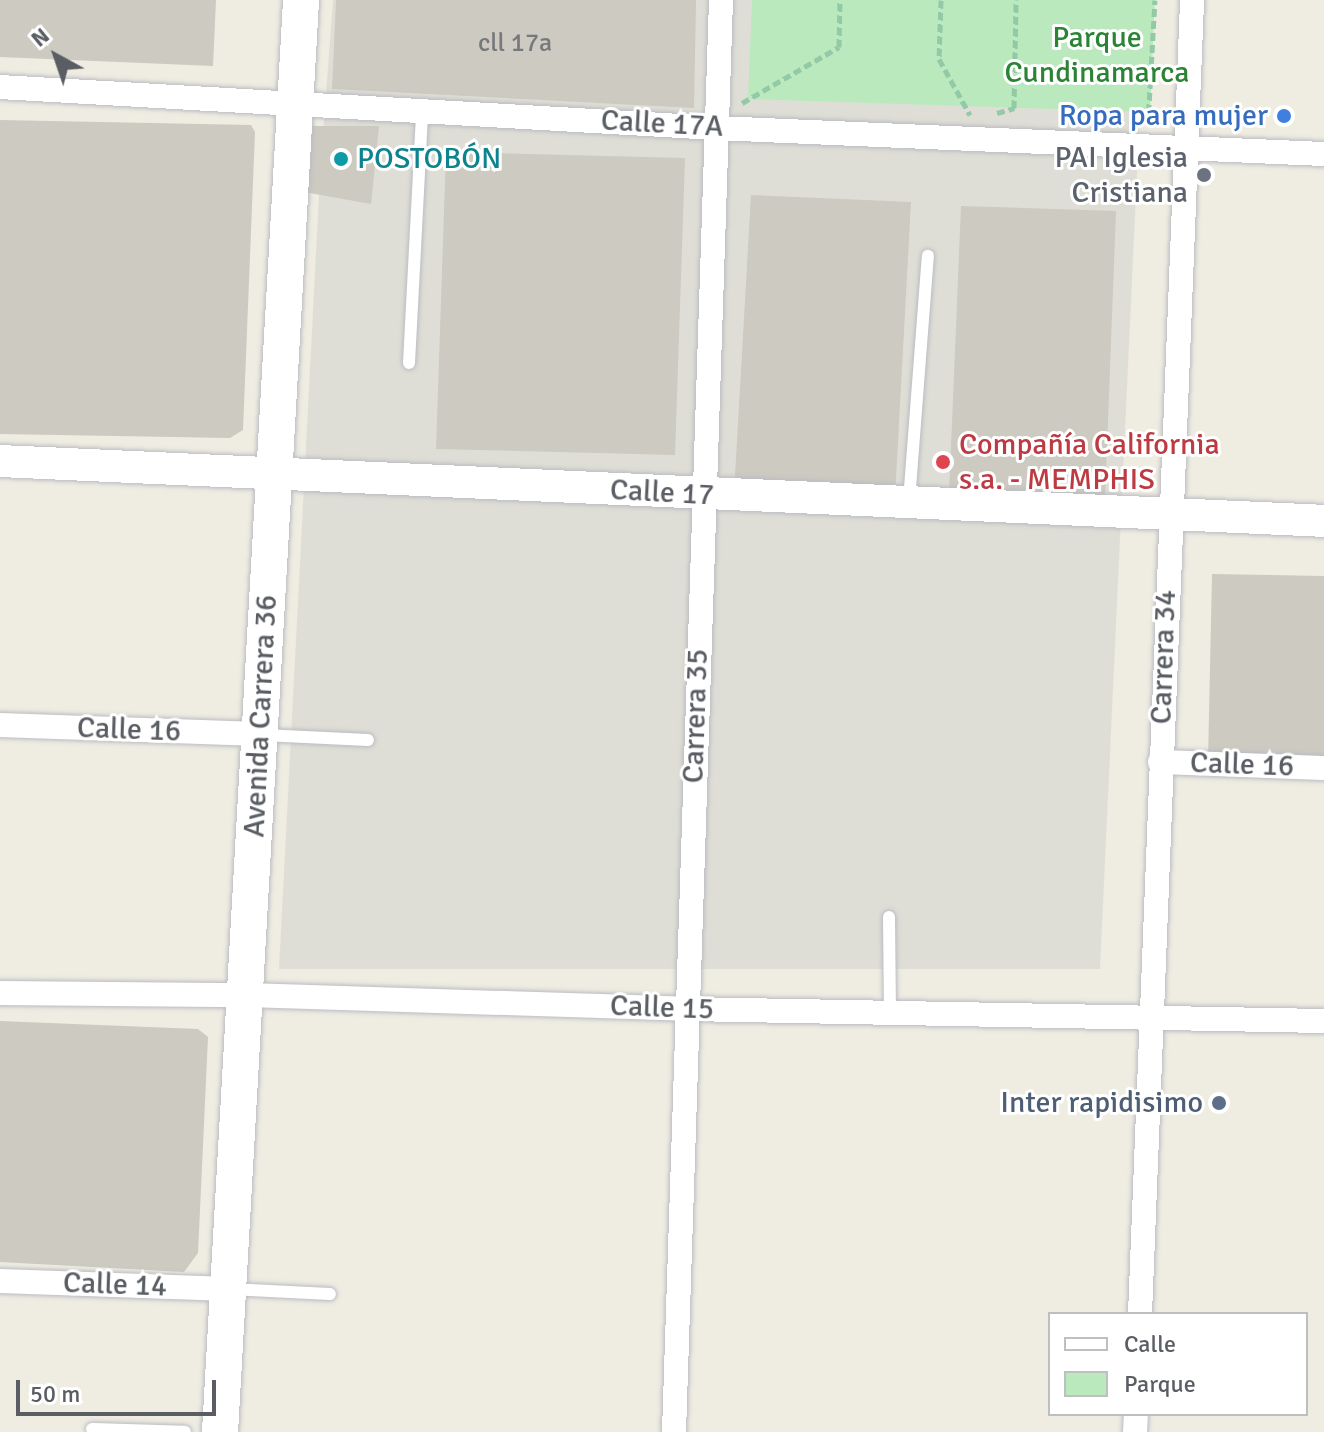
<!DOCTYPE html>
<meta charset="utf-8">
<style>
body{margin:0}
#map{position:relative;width:1324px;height:1432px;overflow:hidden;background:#efede2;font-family:Signika,sans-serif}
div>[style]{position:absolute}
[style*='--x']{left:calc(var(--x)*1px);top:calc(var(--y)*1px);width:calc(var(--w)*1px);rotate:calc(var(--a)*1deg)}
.industrial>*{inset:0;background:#dfded6}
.green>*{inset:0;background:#bbe9be}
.building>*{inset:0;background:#cccac1}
.path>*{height:5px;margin-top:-2.5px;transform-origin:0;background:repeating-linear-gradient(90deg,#92c9a6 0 8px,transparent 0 12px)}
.roads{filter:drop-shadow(0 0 2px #babcc2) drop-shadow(0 0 2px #babcc2)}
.service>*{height:12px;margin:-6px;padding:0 6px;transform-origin:6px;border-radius:6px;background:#fff}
.minor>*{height:24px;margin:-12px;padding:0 12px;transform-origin:12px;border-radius:12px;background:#fff}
.tertiary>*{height:32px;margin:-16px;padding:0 16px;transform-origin:16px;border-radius:16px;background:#fff}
.secondary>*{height:36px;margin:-18px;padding:0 18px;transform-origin:18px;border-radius:18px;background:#fff}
.dots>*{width:22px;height:22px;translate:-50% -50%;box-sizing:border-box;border:4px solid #fff;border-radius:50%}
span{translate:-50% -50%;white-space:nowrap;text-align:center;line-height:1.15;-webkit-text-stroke:6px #fff;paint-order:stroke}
.number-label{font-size:26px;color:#76797b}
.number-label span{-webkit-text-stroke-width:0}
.park-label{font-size:30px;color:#2b8335}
.shop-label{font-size:30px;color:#366cbe}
.right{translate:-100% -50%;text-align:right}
.street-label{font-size:30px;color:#5a5e64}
.worship-label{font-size:30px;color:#5b616d}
.culture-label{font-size:30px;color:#0d838f}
.left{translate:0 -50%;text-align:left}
.health-label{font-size:30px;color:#be3a42}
.service-label{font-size:30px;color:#4e5e75}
.legend{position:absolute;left:1048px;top:1312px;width:260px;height:104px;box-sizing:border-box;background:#fff;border:2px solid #bdbfc1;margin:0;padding:10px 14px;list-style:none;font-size:24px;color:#5a5e64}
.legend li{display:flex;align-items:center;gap:16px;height:40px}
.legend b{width:40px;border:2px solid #bdbfc1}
.north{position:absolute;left:16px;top:16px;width:80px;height:80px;-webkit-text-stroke:6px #fff;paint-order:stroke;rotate:320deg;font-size:22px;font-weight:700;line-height:32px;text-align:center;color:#5a5e64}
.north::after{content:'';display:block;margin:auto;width:28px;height:36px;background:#5a5e64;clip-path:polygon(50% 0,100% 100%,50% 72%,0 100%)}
.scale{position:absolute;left:16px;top:1380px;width:200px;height:36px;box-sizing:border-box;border:4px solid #5a5e64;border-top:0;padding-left:10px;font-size:24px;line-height:28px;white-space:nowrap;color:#5a5e64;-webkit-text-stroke:6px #fff;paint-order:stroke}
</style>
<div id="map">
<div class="industrial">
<div style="clip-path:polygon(333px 0,1145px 0,1100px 969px,279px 969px,320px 175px)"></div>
</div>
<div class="green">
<div style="clip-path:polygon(752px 0,1155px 0,1150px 112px,748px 99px)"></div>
</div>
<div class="building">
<div style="clip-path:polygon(0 0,216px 0,213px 66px,0 57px)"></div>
<div style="clip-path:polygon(336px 0,696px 0,694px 108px,332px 89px)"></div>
<div style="clip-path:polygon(0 120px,251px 125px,255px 132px,243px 430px,230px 438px,0 434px)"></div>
<div style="clip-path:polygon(309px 126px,379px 126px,371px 204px,304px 192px)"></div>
<div style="clip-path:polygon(446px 152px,685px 158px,675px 455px,436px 449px)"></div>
<div style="clip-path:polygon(751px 195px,911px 202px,895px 497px,754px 490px,735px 476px)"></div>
<div style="clip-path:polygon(961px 206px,1116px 211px,1105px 500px,949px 495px)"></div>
<div style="clip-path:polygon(1212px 574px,1324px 576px,1324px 763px,1208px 761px)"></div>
<div style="clip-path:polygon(0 1021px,198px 1029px,208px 1037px,198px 1253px,184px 1272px,0 1262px)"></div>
</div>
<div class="path">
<div style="--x:941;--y:0;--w:59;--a:91.9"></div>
<div style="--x:939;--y:59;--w:64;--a:61"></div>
<div style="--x:742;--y:103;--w:112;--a:-30"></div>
<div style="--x:839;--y:47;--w:47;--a:-88.8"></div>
<div style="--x:997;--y:113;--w:18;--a:-16"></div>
<div style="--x:1014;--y:108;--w:108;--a:-88.9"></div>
<div style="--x:1148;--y:124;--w:124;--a:-86.8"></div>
</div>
<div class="roads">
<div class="service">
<div style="--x:409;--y:363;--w:252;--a:-87"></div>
<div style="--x:909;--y:501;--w:246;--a:-85.6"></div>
<div style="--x:263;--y:735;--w:105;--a:2.7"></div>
<div style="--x:889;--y:917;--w:95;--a:89.4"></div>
<div style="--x:230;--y:1289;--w:100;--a:2.9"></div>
<div style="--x:92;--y:1429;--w:93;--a:1.8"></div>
</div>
<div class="minor">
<div style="--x:0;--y:87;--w:717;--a:3.28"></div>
<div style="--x:716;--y:128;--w:609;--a:2.45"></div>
<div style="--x:0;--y:725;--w:259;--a:2"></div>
<div style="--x:1160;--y:762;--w:164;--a:2.1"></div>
<div style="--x:0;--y:993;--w:247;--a:0.5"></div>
<div style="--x:247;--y:995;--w:440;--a:1.8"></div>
<div style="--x:687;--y:1009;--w:637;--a:1.08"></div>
<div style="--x:0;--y:1281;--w:230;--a:2"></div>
<div style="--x:1140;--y:1314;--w:1315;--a:-87.73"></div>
<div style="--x:674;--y:1432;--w:1433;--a:-88.12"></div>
<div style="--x:1135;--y:1432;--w:18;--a:-87"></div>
</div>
<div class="tertiary">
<div style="--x:0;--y:461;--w:1325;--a:2.59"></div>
</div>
<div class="secondary">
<div style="--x:220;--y:1432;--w:1434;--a:-86.76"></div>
</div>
</div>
<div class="dots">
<div style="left:1284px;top:116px;background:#3f7fe0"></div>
<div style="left:341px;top:159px;background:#0f9aa8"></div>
<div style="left:1204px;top:175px;background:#6b7280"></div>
<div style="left:943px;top:462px;background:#e0444e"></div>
<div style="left:1219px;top:1103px;background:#5c6f8a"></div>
</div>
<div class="number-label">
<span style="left:515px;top:44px">cll 17a</span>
</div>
<div class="park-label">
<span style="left:1097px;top:55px">Parque<br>Cundinamarca</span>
</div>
<div class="shop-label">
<span class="right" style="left:1268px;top:116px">Ropa para mujer</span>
</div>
<div class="street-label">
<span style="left:662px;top:124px;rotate:3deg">Calle 17A</span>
<span style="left:662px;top:493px;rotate:3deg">Calle 17</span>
<span style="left:1164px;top:657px;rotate:-88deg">Carrera 34</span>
<span style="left:261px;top:716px;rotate:-87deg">Avenida Carrera 36</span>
<span style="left:696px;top:716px;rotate:-88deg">Carrera 35</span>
<span style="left:129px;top:730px;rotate:2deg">Calle 16</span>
<span style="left:1242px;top:765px;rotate:2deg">Calle 16</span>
<span style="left:662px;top:1008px;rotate:2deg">Calle 15</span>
<span style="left:115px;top:1285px;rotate:2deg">Calle 14</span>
</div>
<div class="worship-label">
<span class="right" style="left:1188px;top:175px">PAI Iglesia<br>Cristiana</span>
</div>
<div class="culture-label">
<span class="left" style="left:357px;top:159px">POSTOBÓN</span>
</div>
<div class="health-label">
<span class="left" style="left:959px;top:462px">Compañía California<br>s.a. - MEMPHIS</span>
</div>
<div class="service-label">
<span class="right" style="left:1203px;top:1103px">Inter rapidisimo</span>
</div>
<ul class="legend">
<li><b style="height:10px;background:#fff"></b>Calle</li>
<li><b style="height:22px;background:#bbe9be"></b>Parque</li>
</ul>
<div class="north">N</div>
<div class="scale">50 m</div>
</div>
